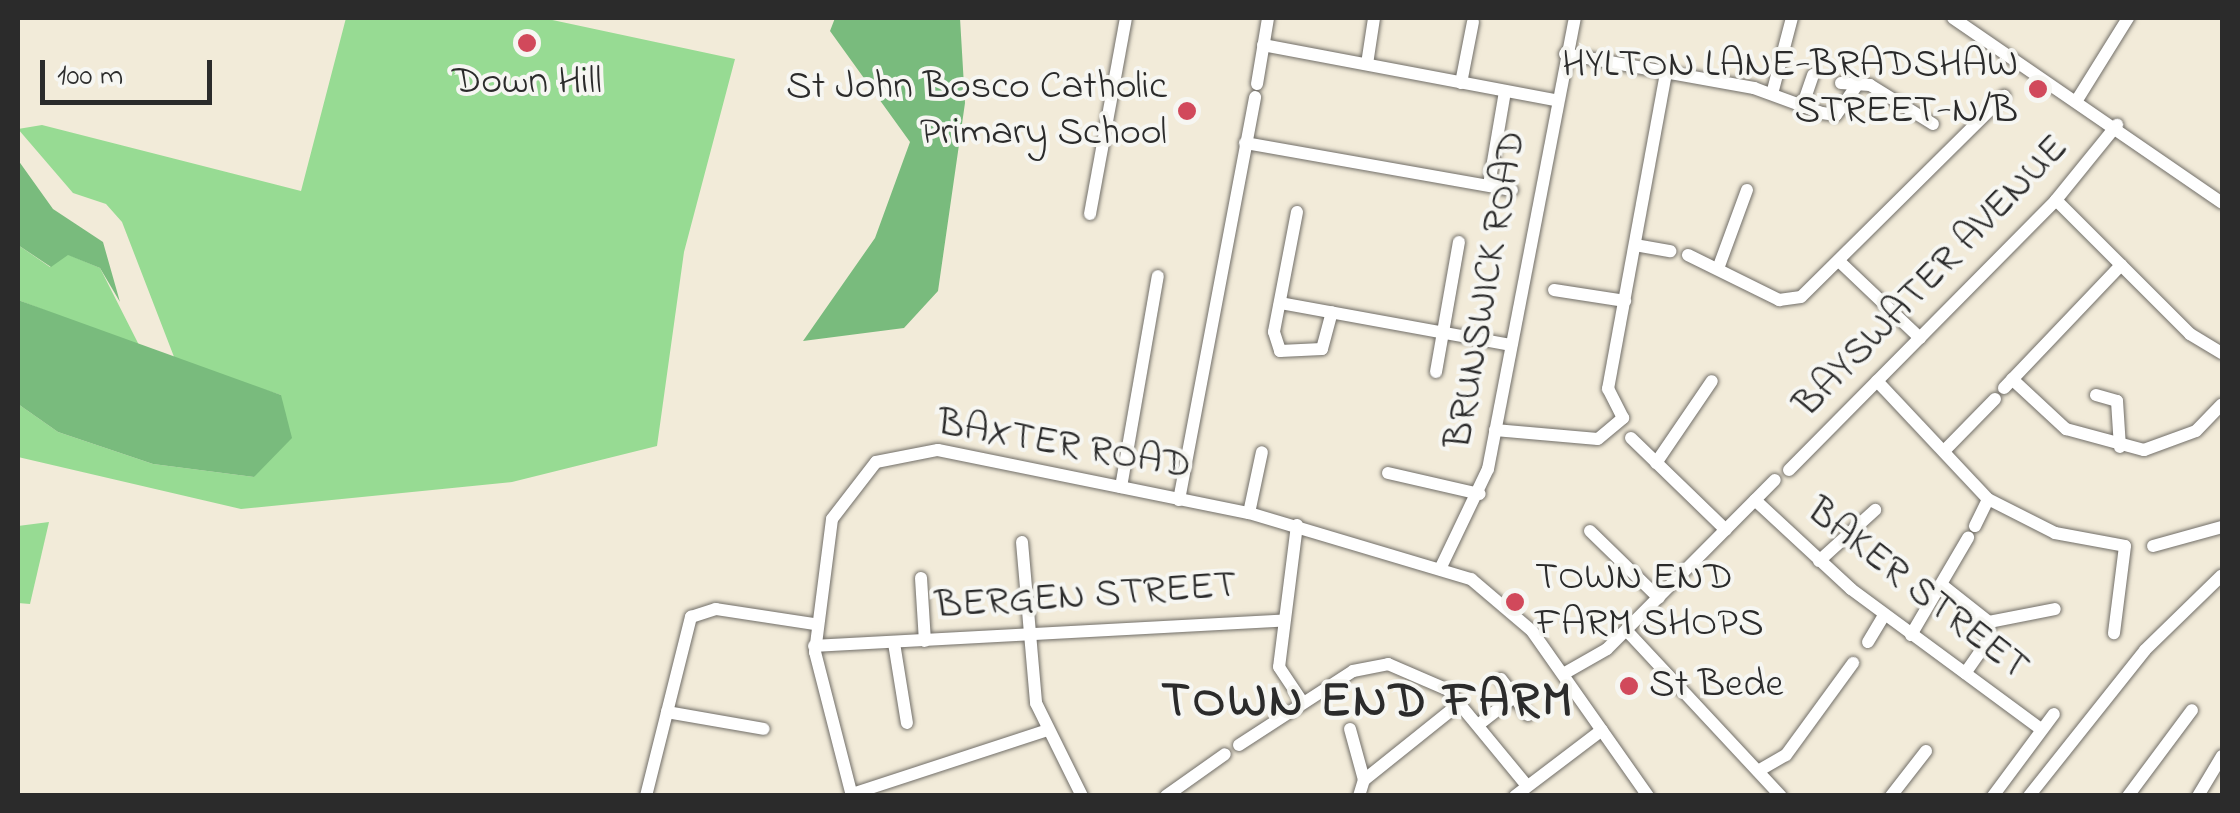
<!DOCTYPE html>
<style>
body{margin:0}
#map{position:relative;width:2240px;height:813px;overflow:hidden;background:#f2ebd9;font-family:"Indie Flower",sans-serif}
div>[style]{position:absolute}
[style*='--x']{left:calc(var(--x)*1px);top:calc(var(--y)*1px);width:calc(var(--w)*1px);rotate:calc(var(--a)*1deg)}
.green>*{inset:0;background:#97db93}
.forest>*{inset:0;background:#79bb7d}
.roads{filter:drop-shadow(0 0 2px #716e68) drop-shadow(0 0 2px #716e68)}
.minor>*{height:12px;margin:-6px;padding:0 6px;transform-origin:6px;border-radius:6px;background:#fff}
.dots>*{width:28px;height:28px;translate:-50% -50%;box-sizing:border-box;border:5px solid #f6f6f2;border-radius:50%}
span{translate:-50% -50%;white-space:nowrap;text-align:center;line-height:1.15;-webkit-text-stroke:8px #f6f6f2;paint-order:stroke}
.poi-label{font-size:40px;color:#2b2b2b}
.right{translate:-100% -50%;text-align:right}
.left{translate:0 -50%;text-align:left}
.street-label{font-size:40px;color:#2b2b2b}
.district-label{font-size:50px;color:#2b2b2b;font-weight:700;letter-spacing:2.5px}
.frame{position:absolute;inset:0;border:20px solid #2b2b2b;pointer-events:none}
.scale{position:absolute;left:40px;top:60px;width:172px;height:45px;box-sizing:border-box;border:5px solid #2b2b2b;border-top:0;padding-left:12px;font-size:30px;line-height:35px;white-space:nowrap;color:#2b2b2b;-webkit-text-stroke:8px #f6f6f2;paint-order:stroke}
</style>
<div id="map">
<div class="green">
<div style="clip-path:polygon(346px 18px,543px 18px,735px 59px,684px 252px,657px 446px,512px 482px,241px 509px,18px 457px,18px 404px,58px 432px,153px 464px,254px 477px,281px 395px,176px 362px,122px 222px,106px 204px,73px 193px,18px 129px,42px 125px,301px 191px)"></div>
<div style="clip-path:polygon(18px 245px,50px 267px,67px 254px,100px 268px,140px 347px,18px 300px)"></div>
<div style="clip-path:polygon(49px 522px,30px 604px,18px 603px,18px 526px)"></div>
</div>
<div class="forest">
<div style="clip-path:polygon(835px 18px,960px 18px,965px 103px,938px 291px,904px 328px,803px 341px,875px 238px,910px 142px,830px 31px)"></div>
<div style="clip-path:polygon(18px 160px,53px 209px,103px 242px,120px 302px,100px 268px,68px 255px,51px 267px,18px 245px)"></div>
<div style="clip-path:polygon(18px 300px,281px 395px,292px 438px,254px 477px,153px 464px,58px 432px,18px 404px)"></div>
</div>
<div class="roads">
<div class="minor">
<div style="--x:1953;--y:18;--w:326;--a:34.5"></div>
<div style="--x:1263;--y:45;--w:296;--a:10.7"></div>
<div style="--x:1565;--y:54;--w:192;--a:10.2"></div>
<div style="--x:1754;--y:88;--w:72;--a:20.2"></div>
<div style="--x:1822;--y:113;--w:14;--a:8"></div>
<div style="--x:1836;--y:115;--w:37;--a:-55"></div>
<div style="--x:1367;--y:64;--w:47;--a:-81.3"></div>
<div style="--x:1461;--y:83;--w:62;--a:-78.9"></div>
<div style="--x:1841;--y:83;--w:29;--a:4"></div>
<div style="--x:1870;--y:85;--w:74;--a:31.8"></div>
<div style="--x:1257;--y:84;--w:67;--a:-80.5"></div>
<div style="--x:1772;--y:94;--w:79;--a:-75.3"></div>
<div style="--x:2077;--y:100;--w:97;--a:-58.1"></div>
<div style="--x:1802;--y:107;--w:34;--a:-71"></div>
<div style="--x:1245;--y:143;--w:271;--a:10"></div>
<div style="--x:1489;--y:185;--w:95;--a:-80.3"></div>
<div style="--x:2056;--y:200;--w:190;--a:45"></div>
<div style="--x:2190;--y:334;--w:37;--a:31"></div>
<div style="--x:1297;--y:212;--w:122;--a:100.9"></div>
<div style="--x:1274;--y:332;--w:20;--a:72"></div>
<div style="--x:1280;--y:351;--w:42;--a:-2.7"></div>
<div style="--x:1322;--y:349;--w:38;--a:-75"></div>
<div style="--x:1090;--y:214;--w:199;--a:-79.6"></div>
<div style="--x:1635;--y:245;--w:36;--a:10"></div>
<div style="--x:1688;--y:255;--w:102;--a:26.3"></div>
<div style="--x:1779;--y:300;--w:22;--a:-8"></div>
<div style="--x:1801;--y:297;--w:286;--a:-44.7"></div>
<div style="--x:1841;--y:263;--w:109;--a:43.5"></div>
<div style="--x:1719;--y:266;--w:81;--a:-69.8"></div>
<div style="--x:1554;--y:290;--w:72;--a:8.8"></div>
<div style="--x:1280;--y:303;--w:235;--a:10.3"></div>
<div style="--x:1436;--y:372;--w:132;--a:-80"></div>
<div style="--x:2012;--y:379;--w:74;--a:42.8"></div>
<div style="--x:2066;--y:429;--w:81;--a:15.1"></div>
<div style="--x:2144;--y:450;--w:55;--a:-20.1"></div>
<div style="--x:2196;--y:431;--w:37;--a:-46"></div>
<div style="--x:1877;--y:381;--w:162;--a:46.8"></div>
<div style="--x:1988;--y:499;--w:75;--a:26.9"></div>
<div style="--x:2055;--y:533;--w:71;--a:10.5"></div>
<div style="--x:2125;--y:546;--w:88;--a:97.2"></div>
<div style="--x:2004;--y:388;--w:170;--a:-46.4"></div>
<div style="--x:2096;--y:395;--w:22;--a:16"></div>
<div style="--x:2117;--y:401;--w:46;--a:86.3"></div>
<div style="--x:1495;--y:430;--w:103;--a:5"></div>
<div style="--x:1598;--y:439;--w:33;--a:-40"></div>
<div style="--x:1623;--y:418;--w:33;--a:-117"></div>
<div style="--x:1608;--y:389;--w:320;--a:-79.6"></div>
<div style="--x:1631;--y:438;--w:132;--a:44.1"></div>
<div style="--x:1946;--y:449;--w:70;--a:-45.6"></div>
<div style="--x:1656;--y:463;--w:99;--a:-55.7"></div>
<div style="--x:1789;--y:470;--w:380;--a:-45.3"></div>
<div style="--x:2056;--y:200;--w:97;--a:-50.9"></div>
<div style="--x:1388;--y:473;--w:94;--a:12.9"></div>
<div style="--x:1121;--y:487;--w:214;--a:-80.1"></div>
<div style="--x:1179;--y:500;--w:410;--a:-79.3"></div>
<div style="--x:1755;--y:500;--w:131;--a:42.8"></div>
<div style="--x:1851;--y:589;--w:236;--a:36.4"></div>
<div style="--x:1249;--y:513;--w:62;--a:-78"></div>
<div style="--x:1297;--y:525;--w:143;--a:97.2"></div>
<div style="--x:1279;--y:667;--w:43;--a:56.3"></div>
<div style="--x:1975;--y:526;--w:30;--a:-64"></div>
<div style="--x:1590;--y:531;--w:96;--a:44.2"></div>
<div style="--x:1022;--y:542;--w:162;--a:85"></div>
<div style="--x:1036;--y:703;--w:104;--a:63.7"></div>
<div style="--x:2153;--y:546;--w:72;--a:-15.4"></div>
<div style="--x:1819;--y:561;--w:76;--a:-42.3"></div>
<div style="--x:1441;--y:567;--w:109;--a:-64.4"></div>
<div style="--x:1488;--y:469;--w:459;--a:-79.1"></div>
<div style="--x:921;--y:578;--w:63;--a:86.4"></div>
<div style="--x:1942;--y:585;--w:60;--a:38.2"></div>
<div style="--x:1989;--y:622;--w:20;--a:96"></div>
<div style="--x:1987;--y:642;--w:38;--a:125"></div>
<div style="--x:1989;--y:622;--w:67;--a:-11.1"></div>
<div style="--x:1627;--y:631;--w:226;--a:47"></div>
<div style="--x:1911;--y:635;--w:113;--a:-59.6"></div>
<div style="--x:1868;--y:642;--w:31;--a:-59"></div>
<div style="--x:894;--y:643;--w:81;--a:80.8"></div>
<div style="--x:814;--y:646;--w:469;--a:-3.1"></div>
<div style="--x:1565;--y:673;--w:48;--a:-29.7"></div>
<div style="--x:1607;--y:649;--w:238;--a:-45.2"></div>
<div style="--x:1501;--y:679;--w:45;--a:53.1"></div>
<div style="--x:667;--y:712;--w:98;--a:9.9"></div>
<div style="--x:1478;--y:725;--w:46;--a:-37.9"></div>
<div style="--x:1350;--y:729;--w:53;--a:74.6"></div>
<div style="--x:1239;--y:745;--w:136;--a:-33"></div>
<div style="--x:1353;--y:671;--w:36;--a:-11"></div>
<div style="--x:1388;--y:664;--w:65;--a:23.4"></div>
<div style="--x:1448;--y:690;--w:124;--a:50.5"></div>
<div style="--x:1758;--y:771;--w:32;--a:-30"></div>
<div style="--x:1786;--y:755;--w:114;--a:-53.9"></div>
<div style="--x:852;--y:794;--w:206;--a:-18.1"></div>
<div style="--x:646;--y:796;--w:185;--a:-75.9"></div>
<div style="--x:691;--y:617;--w:26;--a:-18"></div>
<div style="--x:716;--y:609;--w:99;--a:8.7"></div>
<div style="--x:852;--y:796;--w:149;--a:-104.4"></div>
<div style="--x:815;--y:652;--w:134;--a:-82.7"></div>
<div style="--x:832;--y:519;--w:72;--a:-52.3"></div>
<div style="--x:876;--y:462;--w:63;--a:-11"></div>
<div style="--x:938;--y:450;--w:317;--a:11.5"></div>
<div style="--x:1249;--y:513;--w:232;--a:16.6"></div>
<div style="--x:1471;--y:579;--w:80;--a:40.4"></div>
<div style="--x:1532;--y:631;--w:202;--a:54.9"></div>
<div style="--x:1166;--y:796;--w:72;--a:-35.4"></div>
<div style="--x:1359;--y:796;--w:17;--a:-73"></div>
<div style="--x:1364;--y:780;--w:122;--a:-38.7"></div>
<div style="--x:1515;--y:796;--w:109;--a:-37.2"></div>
<div style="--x:1891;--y:796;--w:57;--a:-52.1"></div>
<div style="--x:1993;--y:796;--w:102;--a:-53.4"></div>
<div style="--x:2029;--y:796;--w:186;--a:-51.5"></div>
<div style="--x:2145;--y:650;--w:107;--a:-44.2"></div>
<div style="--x:2128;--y:796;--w:107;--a:-53.3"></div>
<div style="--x:2198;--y:796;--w:47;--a:-59"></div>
</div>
</div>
<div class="dots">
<div style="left:527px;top:43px;background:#d1495b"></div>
<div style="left:2038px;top:89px;background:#d1495b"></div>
<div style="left:1187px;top:111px;background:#d1495b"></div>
<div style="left:1515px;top:602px;background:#d1495b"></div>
<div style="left:1629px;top:686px;background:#d1495b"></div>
</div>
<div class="poi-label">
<span class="right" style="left:2018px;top:89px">HYLTON LANE-BRADSHAW<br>STREET-N/B</span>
<span style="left:527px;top:83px">Down Hill</span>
<span class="right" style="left:1167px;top:111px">St John Bosco Catholic<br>Primary School</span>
<span class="left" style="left:1535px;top:602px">TOWN END<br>FARM SHOPS</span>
<span class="left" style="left:1649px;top:686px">St Bede</span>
</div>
<div class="street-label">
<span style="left:1932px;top:277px;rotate:-46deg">BAYSWATER AVENUE</span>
<span style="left:1487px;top:290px;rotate:-80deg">BRUNSWICK ROAD</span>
<span style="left:1064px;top:446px;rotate:10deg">BAXTER ROAD</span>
<span style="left:1917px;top:590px;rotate:38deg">BAKER STREET</span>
<span style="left:1086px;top:597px;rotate:-4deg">BERGEN STREET</span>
</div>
<div class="district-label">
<span style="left:1368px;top:703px">TOWN END FARM</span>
</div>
<div class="frame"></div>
<div class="scale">100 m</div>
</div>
